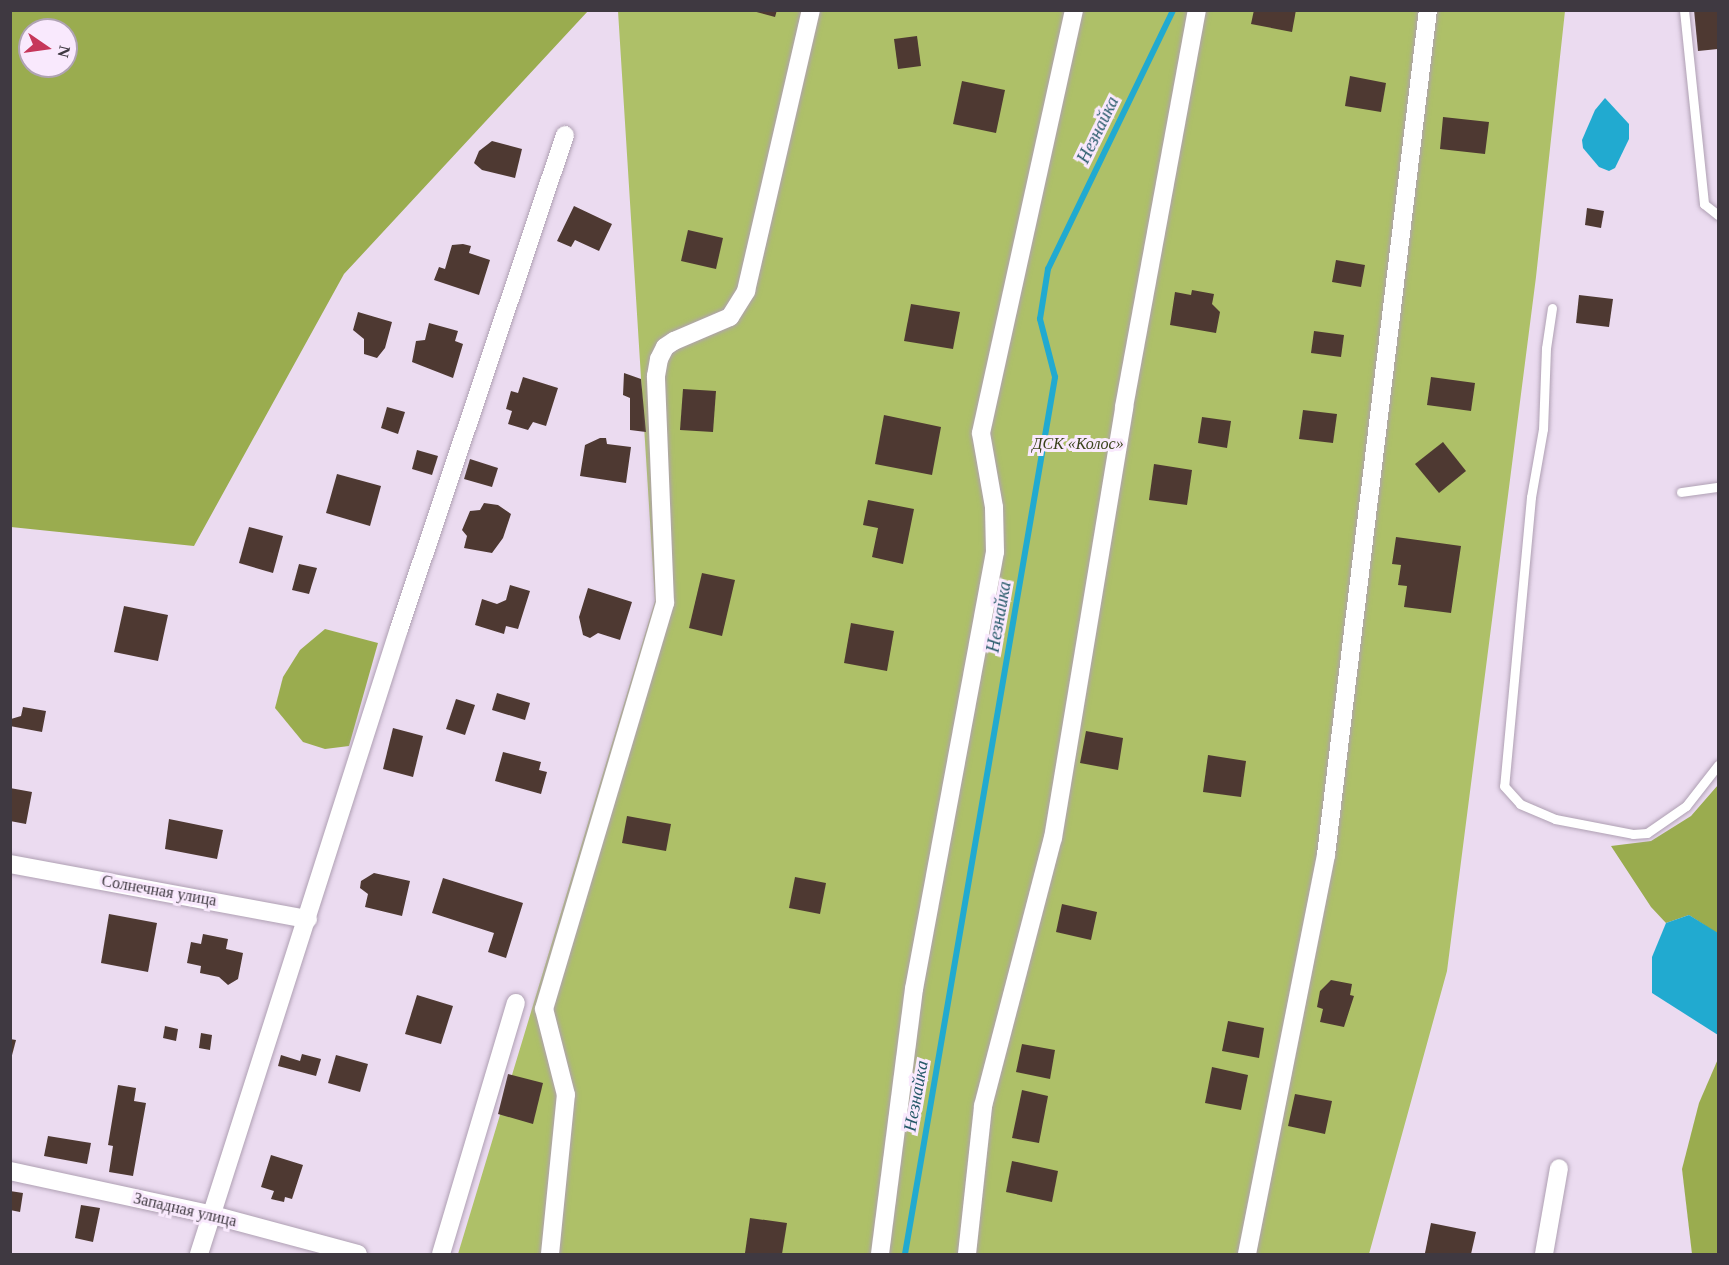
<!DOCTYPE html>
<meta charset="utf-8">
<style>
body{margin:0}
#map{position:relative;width:1729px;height:1265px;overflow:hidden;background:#ebdbf0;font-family:"Times New Roman",serif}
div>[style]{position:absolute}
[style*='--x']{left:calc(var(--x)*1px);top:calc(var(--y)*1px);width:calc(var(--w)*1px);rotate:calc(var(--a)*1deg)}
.green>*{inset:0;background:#aec068}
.forest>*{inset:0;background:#9aac4f}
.water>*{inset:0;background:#21aad0}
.stream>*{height:6px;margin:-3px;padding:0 3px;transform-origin:3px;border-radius:3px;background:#21aad0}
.building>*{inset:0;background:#4e3932}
.roads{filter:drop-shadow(0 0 2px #afa0b3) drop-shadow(0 0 2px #afa0b3)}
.service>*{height:9px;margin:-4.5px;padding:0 4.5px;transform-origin:4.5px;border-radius:4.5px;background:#fff}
.minor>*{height:18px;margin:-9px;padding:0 9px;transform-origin:9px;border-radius:9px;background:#fff}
span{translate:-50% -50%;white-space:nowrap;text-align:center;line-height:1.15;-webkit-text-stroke:6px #f9e9fd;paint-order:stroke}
.park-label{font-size:16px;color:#3a421b;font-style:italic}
.street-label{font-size:16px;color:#3f3941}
.water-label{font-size:18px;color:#275a6a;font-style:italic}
.frame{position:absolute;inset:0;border:12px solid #3f3941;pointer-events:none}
.north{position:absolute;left:18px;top:18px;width:60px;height:60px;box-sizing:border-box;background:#f9e9fd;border:2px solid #afa3b2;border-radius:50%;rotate:103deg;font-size:16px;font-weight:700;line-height:24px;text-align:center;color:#3f3941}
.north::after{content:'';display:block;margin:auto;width:21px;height:27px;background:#c6375a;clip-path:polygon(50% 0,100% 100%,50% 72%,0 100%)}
</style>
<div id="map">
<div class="green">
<div style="clip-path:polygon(618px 11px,1565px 11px,1536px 277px,1447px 971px,1369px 1254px,458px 1254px,655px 601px)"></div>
</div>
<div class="forest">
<div style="clip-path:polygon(evenodd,10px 11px,11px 10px,588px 11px,344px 274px,194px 546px,11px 527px,10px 11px,30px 30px,66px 30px,66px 66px,30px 66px,30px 30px)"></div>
<div style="clip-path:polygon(325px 629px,378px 643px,349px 746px,325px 749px,303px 742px,275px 708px,283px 677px,300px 650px)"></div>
<div style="clip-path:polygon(1718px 785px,1718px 934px,1689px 915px,1666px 923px,1651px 907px,1611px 846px,1651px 841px,1691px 816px)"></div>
<div style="clip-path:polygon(1718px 1059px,1718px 1254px,1692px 1254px,1682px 1169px,1699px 1103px)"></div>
</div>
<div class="water">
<div style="clip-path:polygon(1605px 98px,1629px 124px,1629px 139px,1615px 168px,1609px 171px,1599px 167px,1583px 148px,1582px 140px,1595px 110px)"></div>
<div style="clip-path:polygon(1689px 915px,1718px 933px,1718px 1035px,1652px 993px,1652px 957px,1666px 923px)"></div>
</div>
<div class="stream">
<div style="--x:905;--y:1254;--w:890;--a:-80.29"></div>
<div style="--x:1055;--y:377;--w:60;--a:-104.5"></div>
<div style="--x:1040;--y:319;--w:51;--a:-80.9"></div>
<div style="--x:1048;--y:269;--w:288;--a:-64.2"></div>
</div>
<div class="building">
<div style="clip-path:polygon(749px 10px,777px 10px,775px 17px)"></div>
<div style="clip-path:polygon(1254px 10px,1296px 10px,1292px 32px,1251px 24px)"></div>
<div style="clip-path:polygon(1694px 10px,1718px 10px,1718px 49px,1698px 51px)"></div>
<div style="clip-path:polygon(917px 36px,921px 66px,898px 69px,894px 39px)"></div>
<div style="clip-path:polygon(1350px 76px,1386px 83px,1381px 112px,1345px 106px)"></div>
<div style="clip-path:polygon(962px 81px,1005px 90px,996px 133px,953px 124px)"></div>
<div style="clip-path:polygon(1443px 117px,1489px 122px,1485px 154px,1440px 149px)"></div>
<div style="clip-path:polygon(492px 141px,522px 149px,515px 178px,482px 170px,474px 163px,479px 151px)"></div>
<div style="clip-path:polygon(574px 206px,612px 224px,599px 251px,575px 240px,571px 247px,557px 241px)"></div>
<div style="clip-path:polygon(1587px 208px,1604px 211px,1601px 228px,1585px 225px)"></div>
<div style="clip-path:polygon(688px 230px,723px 238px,716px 269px,681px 261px)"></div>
<div style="clip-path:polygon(463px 244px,471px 246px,469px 253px,490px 260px,479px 295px,434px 280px,439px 267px,445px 269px,452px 245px)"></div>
<div style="clip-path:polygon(1336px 260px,1365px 265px,1361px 287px,1332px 282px)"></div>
<div style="clip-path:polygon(1192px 290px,1214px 294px,1212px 304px,1220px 312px,1216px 333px,1170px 325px,1175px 292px,1191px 295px)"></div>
<div style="clip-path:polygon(1579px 295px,1613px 299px,1609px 327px,1576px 323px)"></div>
<div style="clip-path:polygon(911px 304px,960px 312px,953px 349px,904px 341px)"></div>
<div style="clip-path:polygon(358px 312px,392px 322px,385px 348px,377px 358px,364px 354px,364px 339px,353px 330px)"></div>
<div style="clip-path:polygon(429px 323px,458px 331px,455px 341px,463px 344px,453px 378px,412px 362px,416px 341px,425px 340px)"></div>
<div style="clip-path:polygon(1314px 331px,1344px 335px,1341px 357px,1311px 353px)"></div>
<div style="clip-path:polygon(624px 373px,641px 379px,646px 432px,630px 430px,630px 398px,623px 395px)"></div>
<div style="clip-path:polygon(523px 377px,558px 388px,546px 426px,533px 422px,528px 430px,508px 424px,512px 411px,506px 409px,511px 391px,518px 393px)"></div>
<div style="clip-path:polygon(1431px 377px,1475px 383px,1471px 411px,1427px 405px)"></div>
<div style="clip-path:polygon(683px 389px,716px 391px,713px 432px,680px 430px)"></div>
<div style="clip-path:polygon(387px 407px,405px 412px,398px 434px,381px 428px)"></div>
<div style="clip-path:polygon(1303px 410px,1337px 414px,1333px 443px,1299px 439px)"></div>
<div style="clip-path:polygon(884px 415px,941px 427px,932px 475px,875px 464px)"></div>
<div style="clip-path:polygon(1202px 417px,1231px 421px,1227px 448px,1198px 443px)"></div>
<div style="clip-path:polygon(600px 438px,606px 438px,607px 444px,631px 447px,626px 483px,580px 476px,585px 445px)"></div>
<div style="clip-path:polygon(1443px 442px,1466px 471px,1439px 493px,1415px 464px)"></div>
<div style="clip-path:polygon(417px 450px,438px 456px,432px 475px,412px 469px)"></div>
<div style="clip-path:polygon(470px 459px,498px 468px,492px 487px,464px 479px)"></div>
<div style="clip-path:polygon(1154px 464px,1192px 470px,1187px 505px,1149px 500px)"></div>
<div style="clip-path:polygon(337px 474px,381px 486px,370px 526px,326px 513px)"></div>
<div style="clip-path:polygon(868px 500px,914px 509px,903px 564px,872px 557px,878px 528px,863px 525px)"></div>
<div style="clip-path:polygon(484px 503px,498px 505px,511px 514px,503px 538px,492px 553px,464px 548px,467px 536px,462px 530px,470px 511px,480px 510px)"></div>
<div style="clip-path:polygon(249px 527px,283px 536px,273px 573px,239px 563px)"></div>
<div style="clip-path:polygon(1396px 537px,1461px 546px,1451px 613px,1404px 607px,1407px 586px,1398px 585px,1401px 565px,1392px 564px)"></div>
<div style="clip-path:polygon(299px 564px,317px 568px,309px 594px,292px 590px)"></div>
<div style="clip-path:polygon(702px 573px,735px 580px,722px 636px,689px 628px)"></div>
<div style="clip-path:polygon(510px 585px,530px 591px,518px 629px,506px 626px,504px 634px,475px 625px,482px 599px,497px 604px,506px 600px)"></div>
<div style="clip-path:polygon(588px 588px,632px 602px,620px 640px,598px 633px,590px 638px,583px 635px,579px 617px)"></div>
<div style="clip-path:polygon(124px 606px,168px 615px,158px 661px,114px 652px)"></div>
<div style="clip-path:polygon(851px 623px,894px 631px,887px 671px,844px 663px)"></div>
<div style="clip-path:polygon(497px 693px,530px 703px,525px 720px,492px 710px)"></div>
<div style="clip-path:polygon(456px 699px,475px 705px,465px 735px,446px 729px)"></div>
<div style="clip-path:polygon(23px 707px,46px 711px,42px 732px,10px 726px,11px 719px,21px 716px)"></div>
<div style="clip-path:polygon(393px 728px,423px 736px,413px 777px,383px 769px)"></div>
<div style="clip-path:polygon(1086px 731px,1123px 738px,1118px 770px,1080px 763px)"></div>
<div style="clip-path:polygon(503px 752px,541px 762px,539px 770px,547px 772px,541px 794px,495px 781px)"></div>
<div style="clip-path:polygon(1208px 755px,1246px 761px,1241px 797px,1203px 792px)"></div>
<div style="clip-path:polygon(10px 788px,32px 792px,26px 824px,10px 821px)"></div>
<div style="clip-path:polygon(627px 816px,671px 824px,666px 851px,622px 843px)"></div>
<div style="clip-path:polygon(169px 819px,223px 830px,217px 859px,165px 849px)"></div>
<div style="clip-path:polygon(374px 873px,410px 881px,402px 916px,365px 907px,368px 894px,360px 888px,361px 881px)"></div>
<div style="clip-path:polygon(795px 877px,826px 883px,820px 914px,789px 908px)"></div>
<div style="clip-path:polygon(443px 878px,523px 903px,506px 958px,488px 952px,494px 933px,432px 913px)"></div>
<div style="clip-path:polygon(1062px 904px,1097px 912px,1091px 940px,1056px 932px)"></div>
<div style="clip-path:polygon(109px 914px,157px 923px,148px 972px,101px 963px)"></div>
<div style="clip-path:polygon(203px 934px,228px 939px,226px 949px,243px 953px,238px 979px,228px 985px,219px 977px,200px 973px,201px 966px,187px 963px,191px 942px,201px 944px)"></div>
<div style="clip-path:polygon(1331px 980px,1352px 984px,1350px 995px,1354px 996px,1344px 1027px,1320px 1022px,1323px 1009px,1317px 1007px,1320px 991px)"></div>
<div style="clip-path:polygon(417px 995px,453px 1006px,441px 1044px,405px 1034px)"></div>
<div style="clip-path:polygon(1228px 1021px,1264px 1028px,1259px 1058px,1222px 1051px)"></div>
<div style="clip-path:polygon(165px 1026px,178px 1029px,176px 1041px,163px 1038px)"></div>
<div style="clip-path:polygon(201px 1033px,212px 1035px,210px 1050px,199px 1048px)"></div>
<div style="clip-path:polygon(10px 1039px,16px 1040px,11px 1059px,10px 1059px)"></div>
<div style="clip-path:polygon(1022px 1044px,1055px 1050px,1050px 1079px,1016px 1072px)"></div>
<div style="clip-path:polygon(302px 1054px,321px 1059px,316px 1076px,278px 1066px,281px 1055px,300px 1061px)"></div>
<div style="clip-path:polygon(336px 1055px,368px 1064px,360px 1092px,328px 1083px)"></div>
<div style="clip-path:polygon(1212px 1067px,1248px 1075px,1241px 1110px,1205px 1103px)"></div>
<div style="clip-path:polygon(508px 1074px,543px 1083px,533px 1124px,498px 1114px)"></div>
<div style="clip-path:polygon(118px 1085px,136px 1088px,134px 1101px,146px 1103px,133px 1176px,109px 1172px,113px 1146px,108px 1145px)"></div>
<div style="clip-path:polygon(1022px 1090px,1048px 1096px,1039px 1143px,1012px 1138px)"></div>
<div style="clip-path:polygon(1295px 1094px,1332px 1101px,1325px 1134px,1288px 1126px)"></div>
<div style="clip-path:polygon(48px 1136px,91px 1143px,87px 1164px,44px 1156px)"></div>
<div style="clip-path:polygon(271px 1155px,303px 1165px,292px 1199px,285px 1197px,284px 1202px,271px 1199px,274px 1191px,261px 1187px)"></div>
<div style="clip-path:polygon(1012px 1161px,1058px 1171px,1052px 1202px,1006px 1192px)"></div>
<div style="clip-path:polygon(10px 1191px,23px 1193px,20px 1212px,10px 1210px)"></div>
<div style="clip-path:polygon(81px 1205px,100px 1208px,93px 1242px,75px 1238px)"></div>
<div style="clip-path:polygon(750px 1218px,787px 1223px,782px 1254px,745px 1253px)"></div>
<div style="clip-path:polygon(1431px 1223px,1476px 1232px,1471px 1254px,1425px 1253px)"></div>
</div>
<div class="roads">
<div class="service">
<div style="--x:1684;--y:10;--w:195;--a:84.1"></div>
<div style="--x:1704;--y:204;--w:18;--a:38"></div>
<div style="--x:1552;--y:308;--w:40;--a:98.5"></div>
<div style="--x:1546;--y:348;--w:81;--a:92.1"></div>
<div style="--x:1543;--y:429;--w:69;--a:100"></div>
<div style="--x:1531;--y:497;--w:290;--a:95.3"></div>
<div style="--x:1504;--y:786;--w:24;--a:48"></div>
<div style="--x:1520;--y:804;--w:38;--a:23"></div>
<div style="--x:1555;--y:819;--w:79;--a:10.9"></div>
<div style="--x:1633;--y:834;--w:14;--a:-4"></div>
<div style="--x:1647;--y:833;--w:47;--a:-34.7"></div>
<div style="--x:1686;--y:806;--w:52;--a:-52"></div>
<div style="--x:1681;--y:492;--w:37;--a:-8"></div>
</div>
<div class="minor">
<div style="--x:10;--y:864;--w:303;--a:10.5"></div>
<div style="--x:10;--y:1171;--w:204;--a:12.2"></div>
<div style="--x:209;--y:1214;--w:154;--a:15"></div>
<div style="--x:199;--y:1254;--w:656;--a:-72.26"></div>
<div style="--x:399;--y:629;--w:521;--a:-71.43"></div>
<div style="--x:441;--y:1254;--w:262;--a:-73.4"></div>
<div style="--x:550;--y:1254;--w:160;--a:-84.3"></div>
<div style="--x:566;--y:1095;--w:89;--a:-104.3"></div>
<div style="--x:544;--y:1009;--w:424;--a:-73.4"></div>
<div style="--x:665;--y:603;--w:227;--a:-92.3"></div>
<div style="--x:656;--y:376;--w:17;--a:-80"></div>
<div style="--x:659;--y:359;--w:13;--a:-63"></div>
<div style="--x:665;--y:347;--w:11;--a:-34"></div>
<div style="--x:674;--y:341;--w:61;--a:-23.2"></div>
<div style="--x:730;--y:317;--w:31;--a:-58"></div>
<div style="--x:746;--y:291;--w:288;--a:-77"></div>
<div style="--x:880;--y:1254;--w:267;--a:-82.7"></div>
<div style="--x:914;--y:989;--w:444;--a:-79.5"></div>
<div style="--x:995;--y:552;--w:45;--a:-91.3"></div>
<div style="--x:994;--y:507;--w:75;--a:-100"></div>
<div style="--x:981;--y:433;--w:433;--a:-77.6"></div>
<div style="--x:967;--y:1254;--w:149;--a:-83.8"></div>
<div style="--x:983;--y:1106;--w:277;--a:-75.4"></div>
<div style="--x:1053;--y:838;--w:437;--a:-80.6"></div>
<div style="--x:1124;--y:407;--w:404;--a:-79.6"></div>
<div style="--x:1247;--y:1254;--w:407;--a:-78.8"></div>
<div style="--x:1326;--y:855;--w:851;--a:-83.12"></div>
<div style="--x:1544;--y:1254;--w:87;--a:-80.1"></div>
</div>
</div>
<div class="park-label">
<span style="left:1078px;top:444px">ДСК «Колос»</span>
</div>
<div class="street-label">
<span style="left:159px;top:891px;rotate:10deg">Солнечная улица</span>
<span style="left:185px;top:1210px;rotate:13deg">Западная улица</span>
</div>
<div class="water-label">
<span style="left:1098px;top:130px;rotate:-64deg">Незнайка</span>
<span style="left:999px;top:617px;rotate:-80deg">Незнайка</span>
<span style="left:916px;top:1096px;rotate:-80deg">Незнайка</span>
</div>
<div class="frame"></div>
<div class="north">N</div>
</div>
